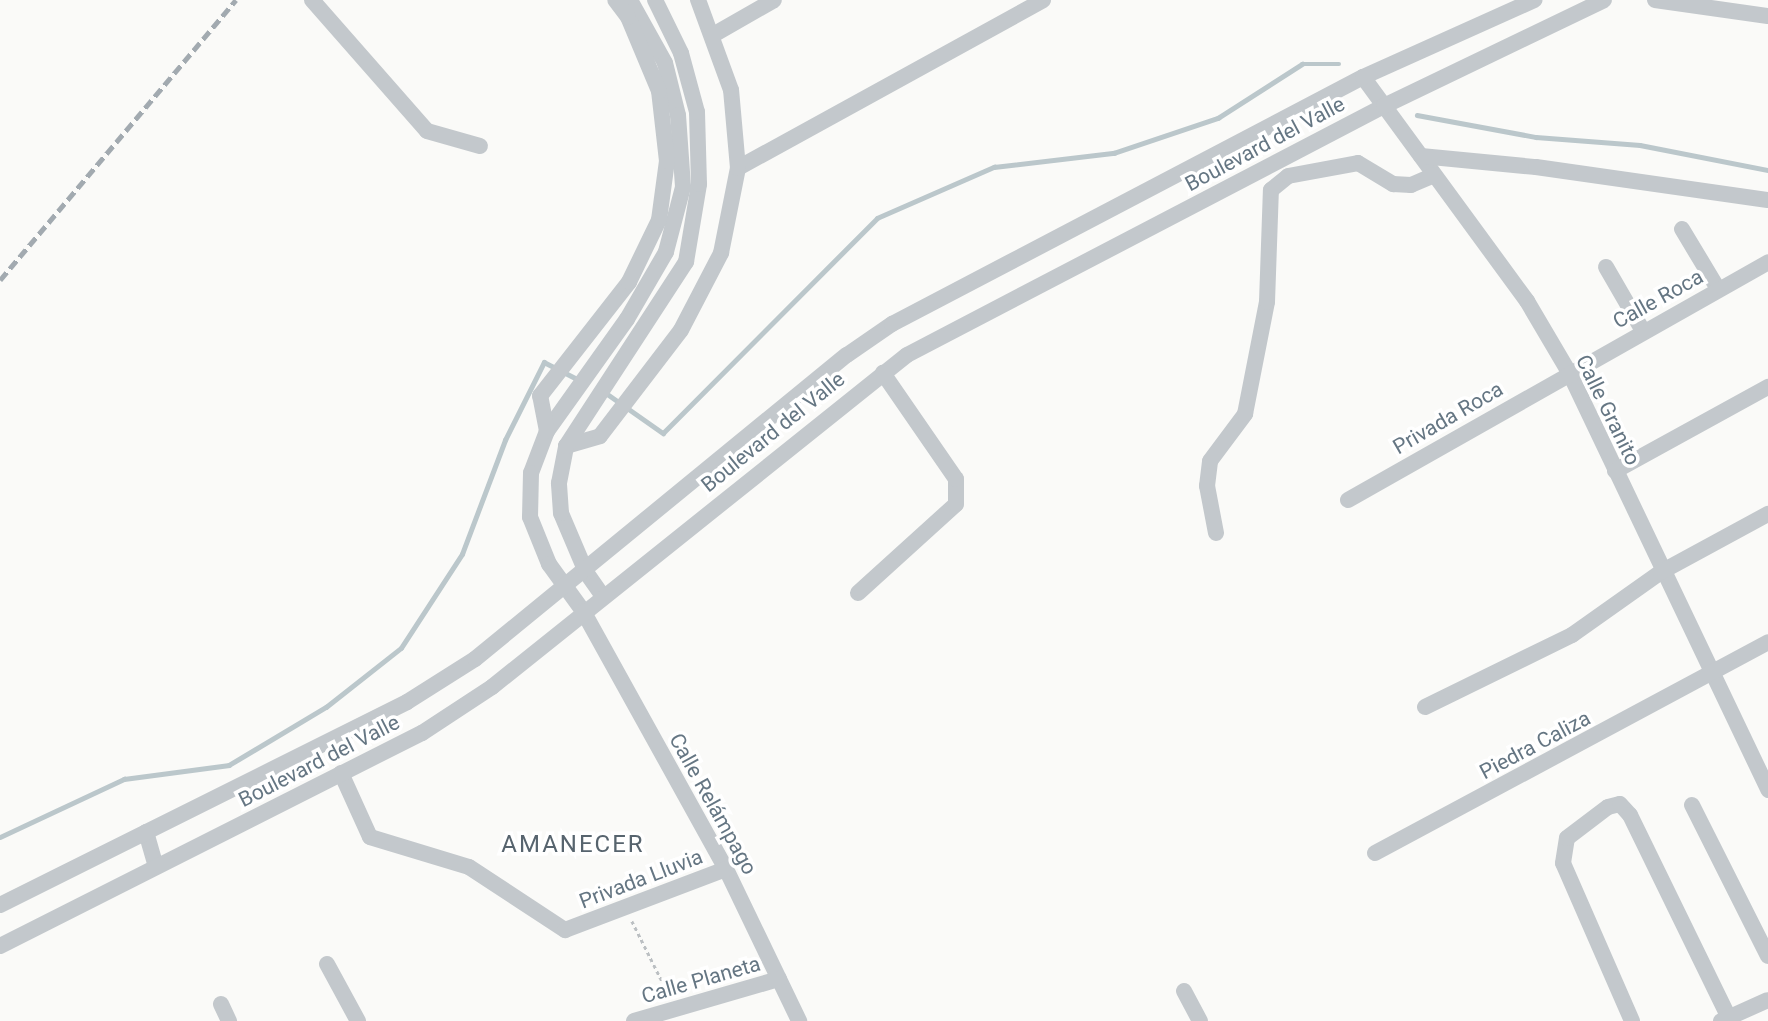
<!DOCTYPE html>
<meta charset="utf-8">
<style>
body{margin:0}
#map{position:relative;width:1768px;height:1021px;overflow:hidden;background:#fafaf8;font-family:Roboto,sans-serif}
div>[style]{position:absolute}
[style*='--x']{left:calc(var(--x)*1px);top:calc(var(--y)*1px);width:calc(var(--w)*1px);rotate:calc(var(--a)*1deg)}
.stream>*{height:4.5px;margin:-2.25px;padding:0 2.25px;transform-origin:2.25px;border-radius:2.25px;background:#bbc7cb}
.path>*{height:2.5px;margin-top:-1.25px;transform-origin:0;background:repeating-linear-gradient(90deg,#bbbfc2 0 3.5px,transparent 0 7px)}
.minor>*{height:16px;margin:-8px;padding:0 8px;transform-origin:8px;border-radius:8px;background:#c3c8cc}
.rail>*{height:4.5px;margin-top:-2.25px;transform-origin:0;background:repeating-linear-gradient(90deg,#a2aab0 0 10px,transparent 0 15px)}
span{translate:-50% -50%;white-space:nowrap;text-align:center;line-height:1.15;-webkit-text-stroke:7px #fff;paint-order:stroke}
.street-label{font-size:21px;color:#657683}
.quarter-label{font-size:24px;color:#57646e;letter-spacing:2px}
</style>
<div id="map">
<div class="stream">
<div style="--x:1417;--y:115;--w:121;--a:10.5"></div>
<div style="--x:1536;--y:137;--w:104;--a:4.4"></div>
<div style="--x:1640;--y:145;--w:130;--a:11.1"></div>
<div style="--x:606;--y:393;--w:70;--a:35.1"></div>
<div style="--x:663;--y:433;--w:303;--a:-45.1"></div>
<div style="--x:877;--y:218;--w:128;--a:-23.6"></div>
<div style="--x:994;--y:167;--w:121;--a:-6.7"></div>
<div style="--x:1114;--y:153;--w:110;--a:-18.6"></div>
<div style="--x:1218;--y:118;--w:100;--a:-32.7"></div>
<div style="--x:1302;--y:64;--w:37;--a:0"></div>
<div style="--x:0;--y:837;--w:137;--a:-25.1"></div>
<div style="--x:124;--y:779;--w:106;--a:-7.6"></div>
<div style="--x:229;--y:765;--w:113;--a:-30.9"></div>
<div style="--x:326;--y:707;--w:95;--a:-38.2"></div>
<div style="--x:401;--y:648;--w:112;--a:-57"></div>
<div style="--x:462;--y:554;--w:122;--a:-69.3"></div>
<div style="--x:505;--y:440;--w:87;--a:-63.4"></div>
<div style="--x:544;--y:362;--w:39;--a:27"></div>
</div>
<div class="path">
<div style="--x:632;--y:921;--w:85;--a:63.4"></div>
</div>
<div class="minor">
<div style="--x:312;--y:0;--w:174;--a:48.7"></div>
<div style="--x:427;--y:131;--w:55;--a:15.8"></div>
<div style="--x:630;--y:0;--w:72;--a:60.9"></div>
<div style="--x:665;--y:63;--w:54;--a:76"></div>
<div style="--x:678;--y:115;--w:72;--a:86"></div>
<div style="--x:683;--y:187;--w:67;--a:104.7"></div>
<div style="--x:666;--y:252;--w:78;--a:120.2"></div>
<div style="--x:627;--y:319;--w:138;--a:125.5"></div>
<div style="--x:547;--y:431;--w:45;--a:110.9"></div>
<div style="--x:531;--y:473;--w:44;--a:91.3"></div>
<div style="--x:530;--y:517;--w:51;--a:68"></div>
<div style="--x:549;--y:564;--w:58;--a:54.1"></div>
<div style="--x:583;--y:611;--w:295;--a:61"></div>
<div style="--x:726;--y:869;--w:169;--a:64.3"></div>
<div style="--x:1655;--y:0;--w:114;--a:8.1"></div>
<div style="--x:713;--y:35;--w:70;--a:-29.8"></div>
<div style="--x:1363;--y:77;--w:278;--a:53.8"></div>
<div style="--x:1527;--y:301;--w:85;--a:59.5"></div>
<div style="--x:1570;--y:374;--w:461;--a:64.5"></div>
<div style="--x:1421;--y:156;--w:116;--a:5.5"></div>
<div style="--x:1536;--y:167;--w:234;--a:8.1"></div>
<div style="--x:738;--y:168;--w:348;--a:-28.8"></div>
<div style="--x:1682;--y:229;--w:70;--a:59"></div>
<div style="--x:1606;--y:267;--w:74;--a:60"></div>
<div style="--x:547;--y:431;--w:36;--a:-101"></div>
<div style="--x:540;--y:396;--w:145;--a:-52"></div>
<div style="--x:629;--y:282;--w:69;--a:-64.2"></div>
<div style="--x:659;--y:220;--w:60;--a:-82.3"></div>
<div style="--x:667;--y:161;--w:70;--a:-96.5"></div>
<div style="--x:659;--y:91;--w:80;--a:-112.7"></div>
<div style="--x:628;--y:17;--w:21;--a:-127"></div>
<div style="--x:566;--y:446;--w:35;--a:-16"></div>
<div style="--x:600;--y:436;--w:133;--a:-52.6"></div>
<div style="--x:681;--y:330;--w:87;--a:-62.5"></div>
<div style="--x:721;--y:253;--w:87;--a:-78.7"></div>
<div style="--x:738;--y:168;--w:78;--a:-95.1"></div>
<div style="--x:731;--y:90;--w:96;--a:-110.1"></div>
<div style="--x:1615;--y:471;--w:175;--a:-28.8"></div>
<div style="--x:1348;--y:500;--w:483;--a:-29.5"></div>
<div style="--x:1216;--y:533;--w:48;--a:-100.8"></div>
<div style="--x:1207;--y:486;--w:25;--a:-83"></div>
<div style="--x:1210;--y:461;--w:59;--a:-53.3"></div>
<div style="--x:1245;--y:414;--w:114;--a:-78.9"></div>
<div style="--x:1267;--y:302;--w:112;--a:-88"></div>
<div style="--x:1271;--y:190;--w:22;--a:-39"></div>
<div style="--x:1288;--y:176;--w:71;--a:-10.5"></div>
<div style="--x:1358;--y:163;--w:41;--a:31"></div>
<div style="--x:1393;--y:184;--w:18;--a:3"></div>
<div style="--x:1411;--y:185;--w:25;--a:-23"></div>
<div style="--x:858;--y:593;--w:132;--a:-42.2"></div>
<div style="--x:956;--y:504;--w:25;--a:-90"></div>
<div style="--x:956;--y:479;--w:129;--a:-124.6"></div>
<div style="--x:602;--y:595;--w:28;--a:-125"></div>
<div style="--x:586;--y:572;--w:64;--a:-113"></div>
<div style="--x:561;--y:513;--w:30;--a:-94"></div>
<div style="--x:559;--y:483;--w:38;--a:-79"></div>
<div style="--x:566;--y:446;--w:220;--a:-56.9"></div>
<div style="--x:686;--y:262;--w:79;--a:-80.5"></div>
<div style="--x:699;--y:184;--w:72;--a:-91.6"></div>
<div style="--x:697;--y:112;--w:61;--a:-105.2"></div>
<div style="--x:681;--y:53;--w:59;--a:-116.1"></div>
<div style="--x:1425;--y:707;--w:164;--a:-26.1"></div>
<div style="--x:1572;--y:635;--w:109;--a:-35.3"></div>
<div style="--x:1661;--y:572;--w:122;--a:-28.5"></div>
<div style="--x:341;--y:773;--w:70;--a:65.6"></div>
<div style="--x:370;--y:837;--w:103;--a:16.9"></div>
<div style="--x:469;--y:867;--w:115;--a:33.3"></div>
<div style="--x:565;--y:930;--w:172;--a:-20.8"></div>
<div style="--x:1692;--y:805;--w:169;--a:63.3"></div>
<div style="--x:146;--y:832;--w:35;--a:74"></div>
<div style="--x:1375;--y:853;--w:446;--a:-28.2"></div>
<div style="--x:0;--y:905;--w:455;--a:-26.5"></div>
<div style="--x:407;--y:702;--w:80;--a:-32.3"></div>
<div style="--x:475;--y:659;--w:480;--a:-39.3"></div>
<div style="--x:847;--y:355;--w:55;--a:-34.6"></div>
<div style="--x:892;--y:324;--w:532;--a:-27.67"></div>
<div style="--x:1363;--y:77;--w:188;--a:-24.2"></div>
<div style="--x:0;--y:946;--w:473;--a:-26.8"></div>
<div style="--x:422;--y:733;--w:84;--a:-33.3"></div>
<div style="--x:492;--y:687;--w:531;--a:-38.66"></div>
<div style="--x:907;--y:355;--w:538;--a:-27.57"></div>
<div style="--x:1384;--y:106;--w:244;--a:-25.7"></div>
<div style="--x:327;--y:964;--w:65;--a:61.5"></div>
<div style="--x:1184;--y:991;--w:34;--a:62"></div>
<div style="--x:221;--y:1004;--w:19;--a:65"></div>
<div style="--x:634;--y:1021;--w:151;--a:-16.2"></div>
<div style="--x:1632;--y:1021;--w:172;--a:-113.6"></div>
<div style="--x:1563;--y:863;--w:25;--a:-81"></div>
<div style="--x:1567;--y:838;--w:51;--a:-37.1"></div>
<div style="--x:1608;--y:807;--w:12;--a:-14"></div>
<div style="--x:1620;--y:804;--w:15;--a:48"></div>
<div style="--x:1630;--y:815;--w:226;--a:64"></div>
<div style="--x:1721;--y:1021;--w:51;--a:-24.1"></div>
</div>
<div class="rail">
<div style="--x:0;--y:280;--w:366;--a:-49.9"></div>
</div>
<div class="street-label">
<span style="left:1265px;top:144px;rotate:-28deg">Boulevard del Valle</span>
<span style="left:1658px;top:299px;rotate:-29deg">Calle Roca</span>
<span style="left:1608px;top:410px;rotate:64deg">Calle Granito</span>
<span style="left:1448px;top:418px;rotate:-30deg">Privada Roca</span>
<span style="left:773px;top:432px;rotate:-39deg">Boulevard del Valle</span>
<span style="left:1535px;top:745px;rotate:-28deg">Piedra Caliza</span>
<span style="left:319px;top:761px;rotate:-27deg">Boulevard del Valle</span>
<span style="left:713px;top:804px;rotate:61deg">Calle Relámpago</span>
<span style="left:641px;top:879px;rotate:-21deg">Privada Lluvia</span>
<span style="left:701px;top:980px;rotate:-16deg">Calle Planeta</span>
</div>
<div class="quarter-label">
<span style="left:573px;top:845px">AMANECER</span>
</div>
</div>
